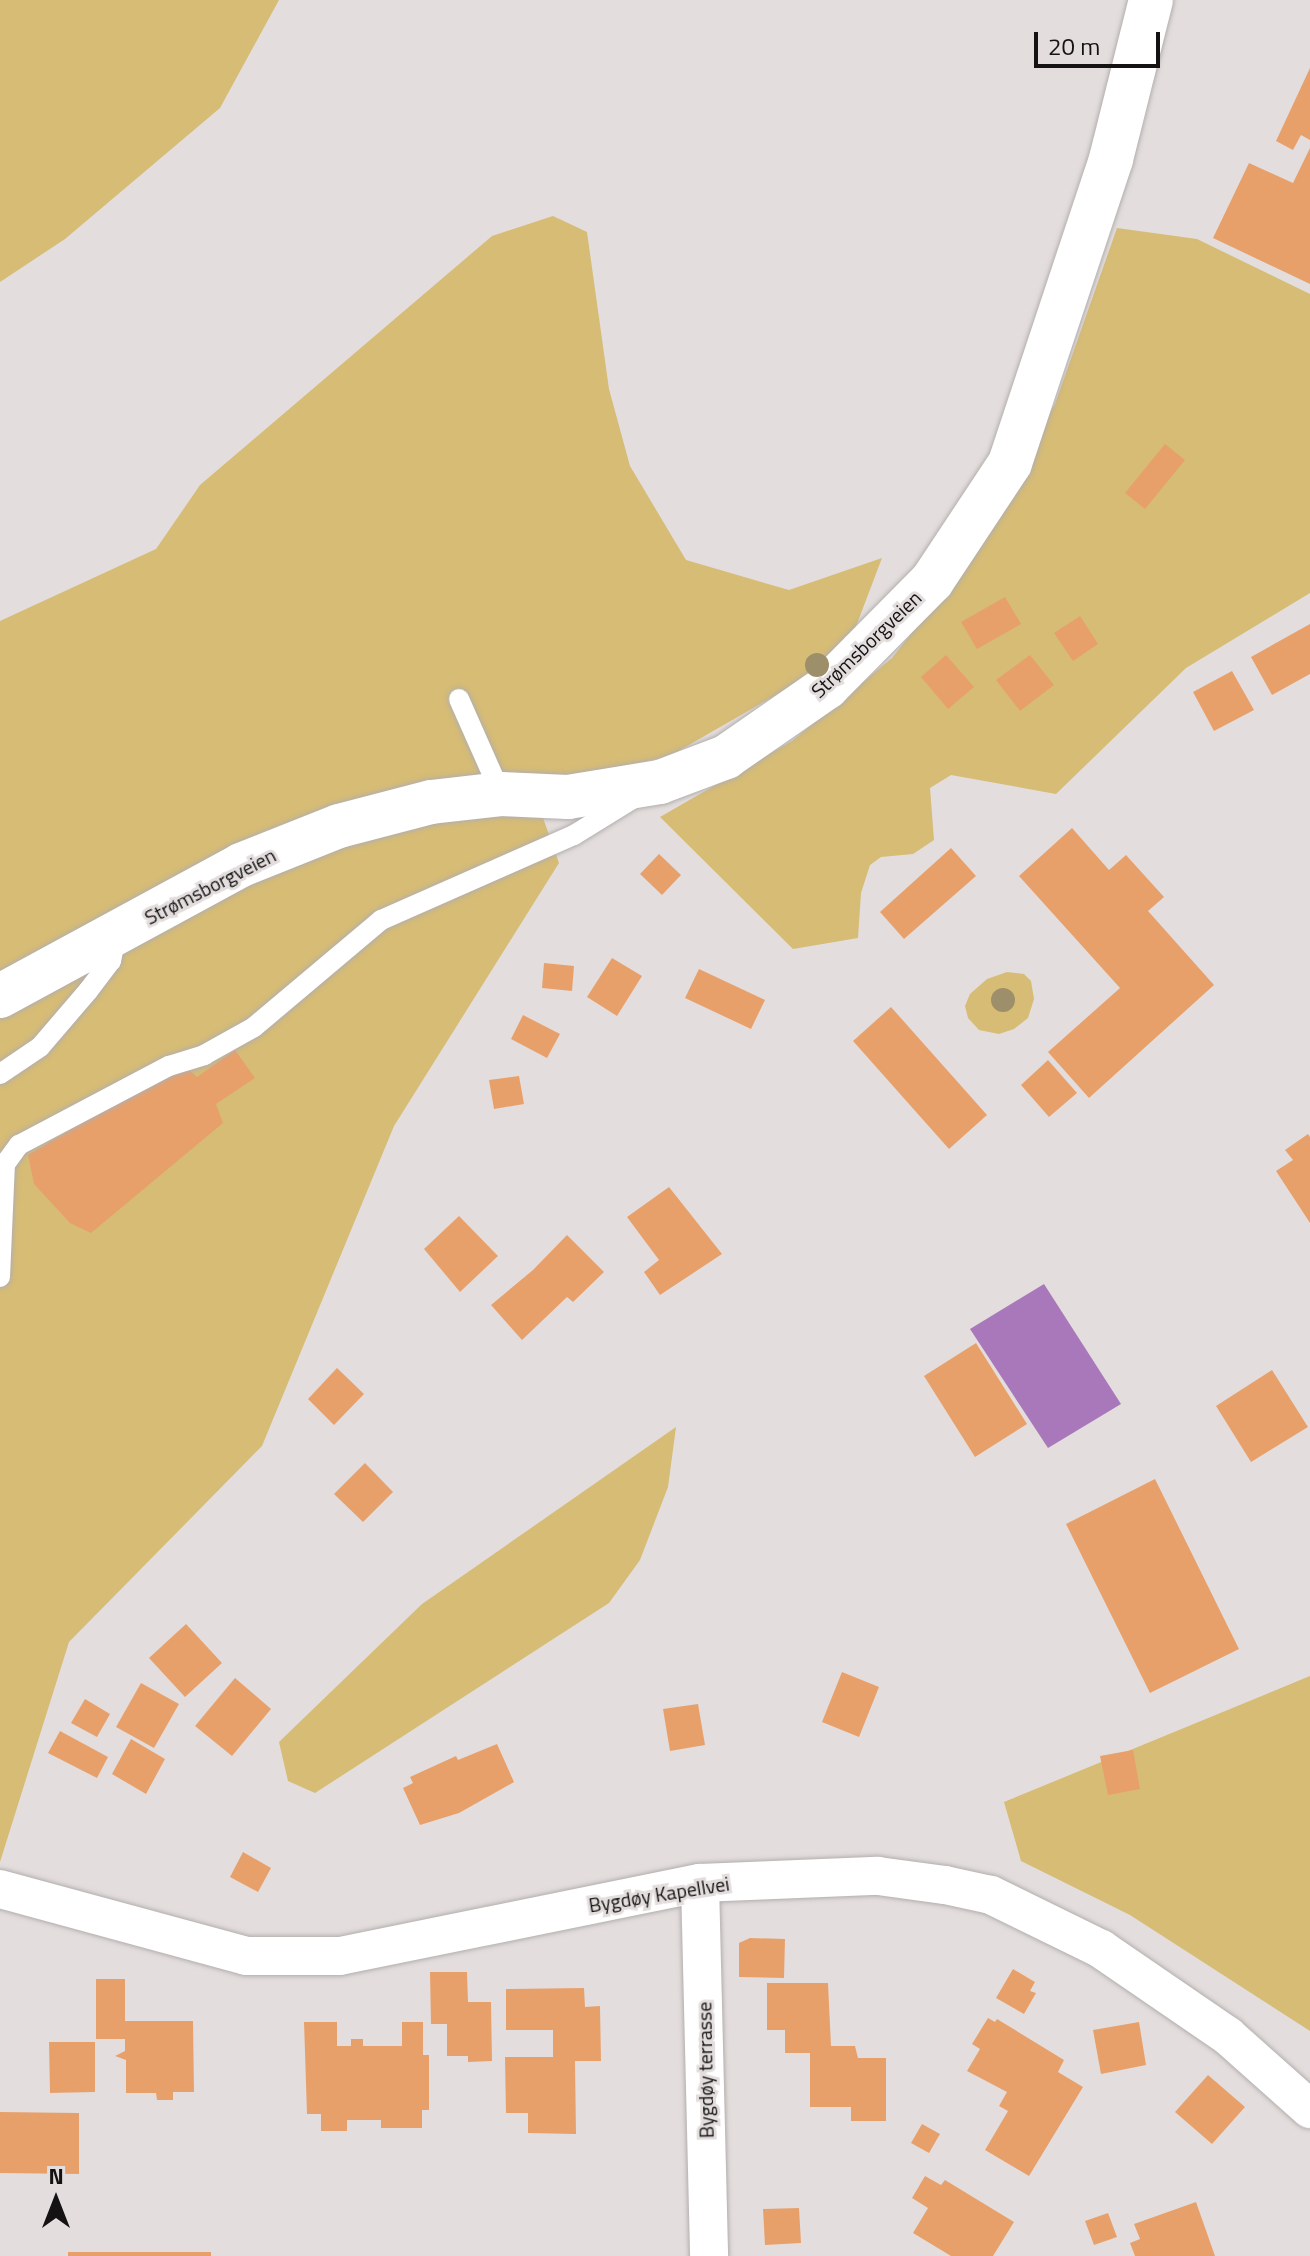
<!DOCTYPE html>
<meta charset="utf-8">
<style>
body{margin:0}
#map{position:relative;width:1310px;height:2256px;overflow:hidden;background:#e3dedd;font-family:"Titillium Web",sans-serif}
div>[style]{position:absolute}
[style*='--x']{left:calc(var(--x)*1px);top:calc(var(--y)*1px);width:calc(var(--w)*1px);rotate:calc(var(--a)*1deg)}
.green>*{inset:0;background:#d6bc75}
.water>*{inset:0;background:#a978bb}
.building>*{inset:0;background:#e8a06b}
.roads{filter:drop-shadow(0 0 2px #b3aead) drop-shadow(0 0 2px #b3aead)}
.lane>*{height:20px;margin:-10px;padding:0 10px;transform-origin:10px;border-radius:10px;background:#fff}
.street>*{height:38px;margin:-19px;padding:0 19px;transform-origin:19px;border-radius:19px;background:#fff}
.secondary>*{height:44px;margin:-22px;padding:0 22px;transform-origin:22px;border-radius:22px;background:#fff}
.trees>*{width:24px;height:24px;margin:-12px;border-radius:50%;background:#9d8f69}
span{translate:-50% -50%;white-space:nowrap;text-align:center;line-height:1.15;-webkit-text-stroke:6px #e3dedd;paint-order:stroke}
.street-label{font-size:20px;color:#141212}
.north{position:absolute;left:16px;top:2160px;width:80px;height:80px;-webkit-text-stroke:6px #e3dedd;paint-order:stroke;rotate:0deg;font-size:22px;font-weight:700;line-height:32px;text-align:center;color:#141212}
.north::after{content:'';display:block;margin:auto;width:28px;height:36px;background:#141212;clip-path:polygon(50% 0,100% 100%,50% 72%,0 100%)}
.scale{position:absolute;left:1034px;top:32px;width:126px;height:36px;box-sizing:border-box;border:4px solid #141212;border-top:0;padding-left:10px;font-size:24px;line-height:28px;white-space:nowrap;color:#141212;-webkit-text-stroke:6px #e3dedd;paint-order:stroke}
</style>
<div id="map">
<div class="green">
<div style="clip-path:polygon(0 0,279px 0,220px 108px,65px 239px,0 282px)"></div>
<div style="clip-path:polygon(553px 216px,587px 232px,609px 389px,630px 466px,686px 560px,789px 590px,882px 558px,852px 637px,809px 676px,668px 757px,531px 784px,559px 863px,394px 1126px,262px 1446px,69px 1642px,0 1862px,0 621px,156px 549px,200px 485px,492px 236px)"></div>
<div style="clip-path:polygon(1117px 228px,1197px 239px,1310px 294px,1310px 593px,1186px 668px,1056px 794px,951px 775px,930px 788px,934px 840px,913px 854px,881px 857px,870px 865px,861px 893px,858px 938px,793px 949px,660px 817px,792px 741px,892px 658px,945px 591px,1055px 404px)"></div>
<div style="clip-path:polygon(1007px 972px,1024px 974px,1031px 981px,1034px 999px,1028px 1018px,1014px 1029px,999px 1034px,979px 1030px,968px 1018px,965px 1006px,970px 994px,987px 979px)"></div>
<div style="clip-path:polygon(676px 1427px,668px 1487px,640px 1560px,609px 1603px,315px 1793px,288px 1781px,279px 1742px,422px 1604px)"></div>
<div style="clip-path:polygon(1310px 1676px,1310px 2031px,1130px 1915px,1021px 1861px,1004px 1802px)"></div>
</div>
<div class="water">
<div style="clip-path:polygon(1044px 1284px,1121px 1404px,1048px 1448px,970px 1329px)"></div>
</div>
<div class="building">
<div style="clip-path:polygon(1310px 68px,1310px 140px,1301px 135px,1293px 150px,1276px 141px)"></div>
<div style="clip-path:polygon(1310px 148px,1310px 284px,1213px 238px,1249px 163px,1293px 183px)"></div>
<div style="clip-path:polygon(1165px 444px,1185px 460px,1145px 509px,1125px 493px)"></div>
<div style="clip-path:polygon(1005px 597px,1021px 624px,977px 649px,961px 622px)"></div>
<div style="clip-path:polygon(1080px 616px,1098px 644px,1073px 661px,1054px 633px)"></div>
<div style="clip-path:polygon(1310px 624px,1310px 674px,1272px 695px,1251px 657px)"></div>
<div style="clip-path:polygon(946px 655px,974px 687px,948px 709px,921px 677px)"></div>
<div style="clip-path:polygon(1030px 655px,1054px 685px,1020px 711px,996px 680px)"></div>
<div style="clip-path:polygon(1232px 671px,1254px 710px,1214px 731px,1193px 692px)"></div>
<div style="clip-path:polygon(1072px 828px,1109px 870px,1126px 855px,1164px 897px,1148px 911px,1214px 985px,1089px 1098px,1048px 1052px,1120px 988px,1019px 876px)"></div>
<div style="clip-path:polygon(951px 848px,976px 876px,904px 939px,880px 912px)"></div>
<div style="clip-path:polygon(659px 854px,681px 875px,662px 895px,640px 874px)"></div>
<div style="clip-path:polygon(612px 958px,642px 976px,617px 1016px,587px 997px)"></div>
<div style="clip-path:polygon(544px 963px,574px 966px,572px 991px,542px 988px)"></div>
<div style="clip-path:polygon(699px 969px,765px 1000px,751px 1029px,685px 998px)"></div>
<div style="clip-path:polygon(891px 1007px,987px 1115px,949px 1149px,853px 1041px)"></div>
<div style="clip-path:polygon(523px 1015px,560px 1034px,547px 1058px,511px 1039px)"></div>
<div style="clip-path:polygon(235px 1050px,255px 1078px,216px 1104px,223px 1123px,91px 1233px,70px 1223px,34px 1184px,28px 1155px,182px 1064px,197px 1077px)"></div>
<div style="clip-path:polygon(1048px 1060px,1077px 1093px,1049px 1117px,1021px 1085px)"></div>
<div style="clip-path:polygon(519px 1076px,524px 1104px,494px 1109px,489px 1080px)"></div>
<div style="clip-path:polygon(1308px 1134px,1310px 1137px,1310px 1223px,1276px 1171px,1293px 1160px,1285px 1150px)"></div>
<div style="clip-path:polygon(669px 1187px,722px 1254px,660px 1295px,644px 1272px,659px 1260px,627px 1217px)"></div>
<div style="clip-path:polygon(459px 1216px,498px 1256px,460px 1292px,424px 1249px)"></div>
<div style="clip-path:polygon(567px 1235px,604px 1272px,573px 1302px,567px 1297px,522px 1340px,491px 1305px,533px 1270px)"></div>
<div style="clip-path:polygon(976px 1343px,1027px 1424px,975px 1457px,924px 1376px)"></div>
<div style="clip-path:polygon(337px 1368px,364px 1394px,334px 1425px,308px 1399px)"></div>
<div style="clip-path:polygon(1272px 1370px,1308px 1427px,1251px 1462px,1216px 1406px)"></div>
<div style="clip-path:polygon(365px 1463px,393px 1492px,363px 1522px,334px 1494px)"></div>
<div style="clip-path:polygon(1155px 1479px,1239px 1649px,1150px 1693px,1066px 1524px)"></div>
<div style="clip-path:polygon(186px 1624px,222px 1663px,185px 1697px,149px 1658px)"></div>
<div style="clip-path:polygon(842px 1672px,879px 1687px,859px 1737px,822px 1722px)"></div>
<div style="clip-path:polygon(235px 1678px,271px 1709px,232px 1756px,195px 1726px)"></div>
<div style="clip-path:polygon(141px 1683px,179px 1704px,154px 1748px,116px 1727px)"></div>
<div style="clip-path:polygon(85px 1699px,110px 1714px,97px 1737px,71px 1723px)"></div>
<div style="clip-path:polygon(698px 1704px,705px 1745px,670px 1751px,663px 1709px)"></div>
<div style="clip-path:polygon(60px 1731px,108px 1757px,97px 1778px,48px 1753px)"></div>
<div style="clip-path:polygon(131px 1739px,165px 1759px,146px 1794px,112px 1774px)"></div>
<div style="clip-path:polygon(497px 1744px,514px 1782px,459px 1813px,420px 1825px,403px 1788px,413px 1783px,410px 1777px,456px 1756px,458px 1760px)"></div>
<div style="clip-path:polygon(1133px 1750px,1140px 1789px,1108px 1795px,1100px 1756px)"></div>
<div style="clip-path:polygon(243px 1852px,271px 1868px,258px 1892px,230px 1877px)"></div>
<div style="clip-path:polygon(750px 1938px,785px 1939px,784px 1978px,739px 1977px,739px 1943px)"></div>
<div style="clip-path:polygon(1013px 1969px,1035px 1982px,1030px 1991px,1036px 1993px,1024px 2014px,996px 1998px)"></div>
<div style="clip-path:polygon(430px 1972px,467px 1972px,468px 2002px,491px 2002px,492px 2061px,468px 2062px,468px 2056px,447px 2056px,447px 2024px,431px 2024px)"></div>
<div style="clip-path:polygon(96px 1979px,125px 1979px,125px 2021px,193px 2021px,194px 2092px,173px 2092px,173px 2100px,157px 2100px,156px 2093px,126px 2093px,126px 2060px,115px 2056px,125px 2051px,125px 2039px,96px 2039px)"></div>
<div style="clip-path:polygon(767px 1983px,828px 1983px,831px 2046px,855px 2046px,858px 2058px,886px 2058px,886px 2121px,851px 2121px,851px 2107px,810px 2107px,810px 2053px,785px 2053px,785px 2030px,767px 2030px)"></div>
<div style="clip-path:polygon(584px 1988px,585px 2007px,600px 2006px,601px 2061px,575px 2061px,576px 2134px,528px 2133px,528px 2113px,506px 2113px,505px 2057px,553px 2057px,553px 2030px,506px 2030px,506px 1989px)"></div>
<div style="clip-path:polygon(988px 2018px,995px 2022px,997px 2019px,1064px 2060px,1058px 2072px,1083px 2087px,1029px 2176px,985px 2150px,1008px 2111px,999px 2106px,1007px 2092px,967px 2071px,980px 2049px,972px 2044px)"></div>
<div style="clip-path:polygon(304px 2022px,337px 2022px,337px 2046px,351px 2046px,351px 2039px,363px 2039px,363px 2046px,402px 2046px,402px 2022px,423px 2022px,423px 2055px,429px 2055px,429px 2110px,422px 2110px,422px 2128px,381px 2128px,381px 2120px,347px 2120px,347px 2131px,321px 2131px,321px 2114px,307px 2114px)"></div>
<div style="clip-path:polygon(1139px 2022px,1146px 2065px,1101px 2074px,1093px 2030px)"></div>
<div style="clip-path:polygon(49px 2042px,95px 2042px,95px 2092px,50px 2093px)"></div>
<div style="clip-path:polygon(1208px 2075px,1245px 2107px,1212px 2144px,1175px 2112px)"></div>
<div style="clip-path:polygon(0 2112px,79px 2113px,79px 2174px,0 2173px)"></div>
<div style="clip-path:polygon(922px 2124px,940px 2134px,929px 2153px,911px 2143px)"></div>
<div style="clip-path:polygon(925px 2176px,941px 2185px,945px 2180px,1014px 2222px,993px 2256px,951px 2256px,913px 2233px,928px 2208px,912px 2198px)"></div>
<div style="clip-path:polygon(1196px 2202px,1215px 2256px,1135px 2256px,1130px 2243px,1140px 2239px,1134px 2224px)"></div>
<div style="clip-path:polygon(799px 2208px,801px 2243px,765px 2245px,763px 2209px)"></div>
<div style="clip-path:polygon(1108px 2213px,1117px 2237px,1094px 2245px,1085px 2221px)"></div>
<div style="clip-path:polygon(68px 2252px,211px 2252px,211px 2256px,68px 2256px)"></div>
</div>
<div class="roads">
<div class="lane">
<div style="--x:459;--y:699;--w:104;--a:66.1"></div>
<div style="--x:0;--y:1074;--w:48;--a:-34"></div>
<div style="--x:40;--y:1047;--w:74;--a:-49.4"></div>
<div style="--x:88;--y:991;--w:38;--a:-53"></div>
<div style="--x:111;--y:961;--w:25;--a:-79"></div>
<div style="--x:0;--y:1277;--w:113;--a:-87.5"></div>
<div style="--x:5;--y:1164;--w:24;--a:-54"></div>
<div style="--x:19;--y:1145;--w:170;--a:-27.8"></div>
<div style="--x:169;--y:1066;--w:37;--a:-17"></div>
<div style="--x:204;--y:1055;--w:57;--a:-29.2"></div>
<div style="--x:254;--y:1027;--w:166;--a:-40.1"></div>
<div style="--x:381;--y:920;--w:211;--a:-23.8"></div>
<div style="--x:574;--y:835;--w:70;--a:-31.7"></div>
</div>
<div class="street">
<div style="--x:700;--y:1883;--w:373;--a:88.6"></div>
<div style="--x:0;--y:1889;--w:255;--a:15.2"></div>
<div style="--x:246;--y:1956;--w:94;--a:0"></div>
<div style="--x:340;--y:1956;--w:367;--a:-11.5"></div>
<div style="--x:700;--y:1883;--w:178;--a:-2.3"></div>
<div style="--x:878;--y:1876;--w:68;--a:7.7"></div>
<div style="--x:945;--y:1885;--w:47;--a:12.3"></div>
<div style="--x:991;--y:1895;--w:123;--a:26.1"></div>
<div style="--x:1101;--y:1949;--w:154;--a:34.4"></div>
<div style="--x:1228;--y:2036;--w:110;--a:41.7"></div>
</div>
<div class="secondary">
<div style="--x:0;--y:996;--w:274;--a:-28.5"></div>
<div style="--x:241;--y:865;--w:105;--a:-21.7"></div>
<div style="--x:339;--y:826;--w:95;--a:-14.6"></div>
<div style="--x:431;--y:802;--w:70;--a:-6.5"></div>
<div style="--x:501;--y:794;--w:67;--a:2.6"></div>
<div style="--x:568;--y:797;--w:93;--a:-9.3"></div>
<div style="--x:660;--y:782;--w:71;--a:-20.7"></div>
<div style="--x:726;--y:757;--w:123;--a:-34.7"></div>
<div style="--x:827;--y:687;--w:149;--a:-45.3"></div>
<div style="--x:932;--y:581;--w:141;--a:-56.5"></div>
<div style="--x:1010;--y:463;--w:320;--a:-71.6"></div>
<div style="--x:1111;--y:159;--w:164;--a:-75.9"></div>
</div>
</div>
<div class="trees">
<div style="left:817px;top:665px"></div>
<div style="left:1003px;top:1000px"></div>
</div>
<div class="street-label">
<span style="left:866px;top:644px;rotate:-44deg">Strømsborgveien</span>
<span style="left:210px;top:886px;rotate:-27deg">Strømsborgveien</span>
<span style="left:659px;top:1894px;rotate:-9deg">Bygdøy Kapellvei</span>
<span style="left:705px;top:2070px;rotate:-91deg">Bygdøy terrasse</span>
</div>
<div class="north">N</div>
<div class="scale">20 m</div>
</div>
